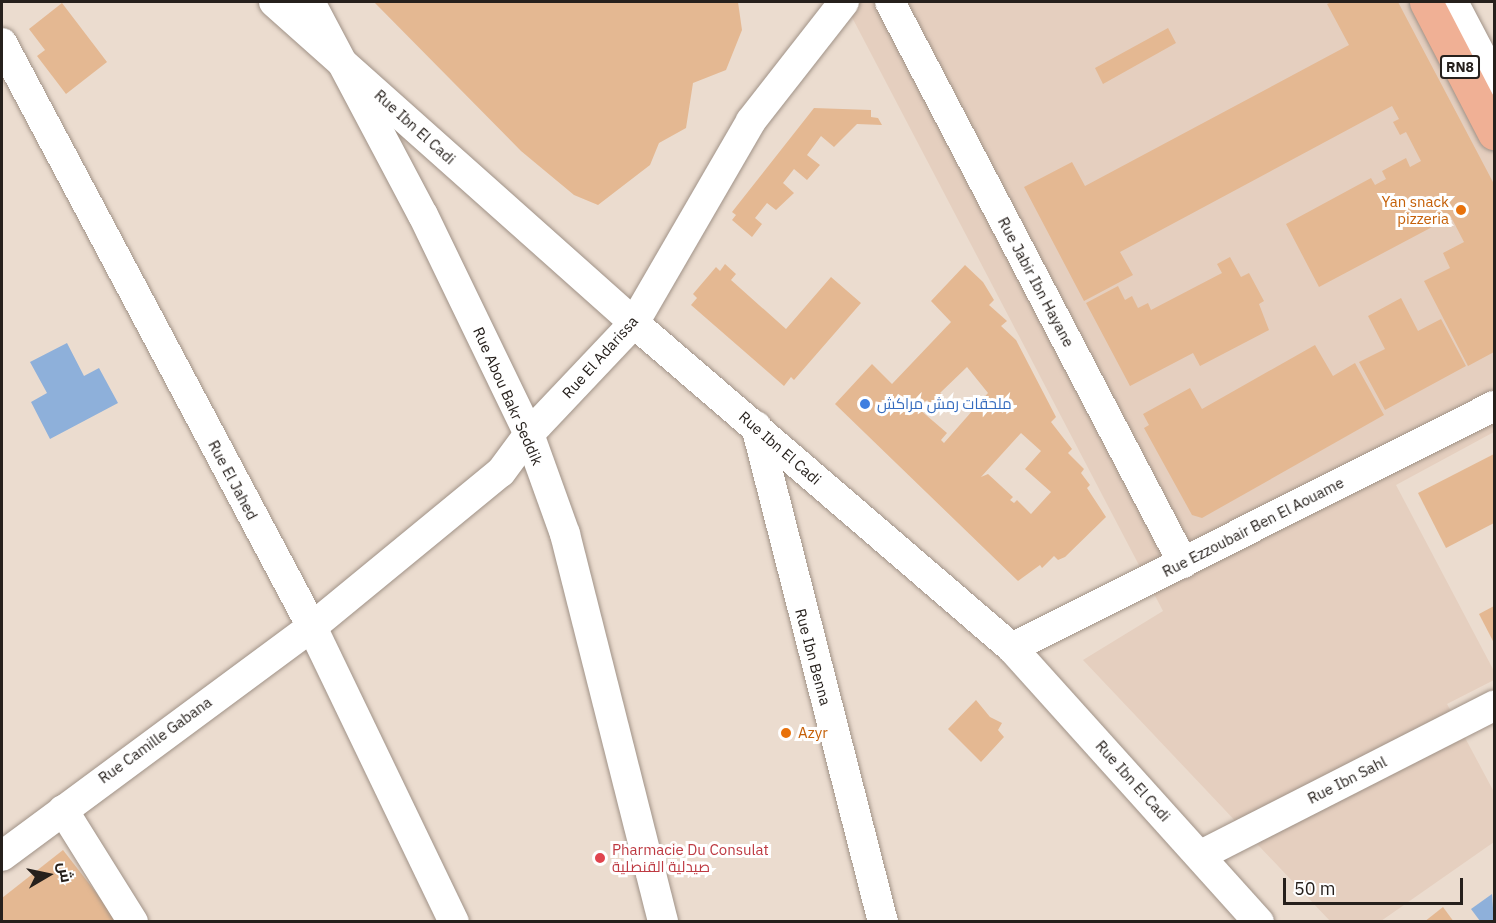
<!DOCTYPE html>
<meta charset="utf-8">
<style>
body{margin:0}
#map{position:relative;width:1496px;height:923px;overflow:hidden;background:#ebdccf;font-family:"IBM Plex Sans",Cairo,sans-serif}
div>[style]{position:absolute}
[style*='--x']{left:calc(var(--x)*1px);top:calc(var(--y)*1px);width:calc(var(--w)*1px);rotate:calc(var(--a)*1deg)}
.built>*{inset:0;background:#e5cfbf}
.water>*{inset:0;background:#8eb0da}
.building>*{inset:0;background:#e4b892}
.roads{filter:drop-shadow(0 0 2px #a09287) drop-shadow(0 0 2px #a09287)}
.minor>*{height:30px;margin:-15px;padding:0 15px;transform-origin:15px;border-radius:15px;background:#fff}
.major>*{height:33px;margin:-16.5px;padding:0 16.5px;transform-origin:16.5px;border-radius:16.5px;background:#f0b095}
.dots>*{width:16px;height:16px;translate:-50% -50%;box-sizing:border-box;border:3px solid #fff;border-radius:50%}
span{translate:-50% -50%;white-space:nowrap;text-align:center;line-height:1.15;-webkit-text-stroke:6px #fff;paint-order:stroke}
.shield-label span{padding:2px 4px;background:#fff;border:2px solid;border-radius:4px;-webkit-text-stroke-width:0}
.shield-label{font-size:14px;color:#26201c;font-weight:700}
.street-label{font-size:15px;color:#26201c}
.food-label{font-size:15px;color:#c56008}
.right{translate:-100% -50%;text-align:right}
.left{translate:0 -50%;text-align:left}
.shop-label{font-size:15px;color:#366cbe}
.health-label{font-size:15px;color:#be3a42}
.frame{position:absolute;inset:0;border:3px solid #26201c;pointer-events:none}
.north{position:absolute;left:18px;top:845px;width:60px;height:60px;-webkit-text-stroke:4px #fff;paint-order:stroke;rotate:81deg;font-size:16px;font-weight:700;line-height:24px;text-align:center;color:#26201c}
.north::after{content:'';display:block;margin:auto;width:21px;height:27px;background:#26201c;clip-path:polygon(50% 0,100% 100%,50% 72%,0 100%)}
.scale{position:absolute;left:1283px;top:878px;width:180px;height:27px;box-sizing:border-box;border:3px solid #26201c;border-top:0;padding-left:8px;font-size:18px;line-height:21px;white-space:nowrap;color:#26201c;-webkit-text-stroke:4px #fff;paint-order:stroke}
</style>
<div id="map">
<div class="built">
<div style="clip-path:polygon(844px 2px,1425px 2px,1494px 128px,1494px 432px,1396px 485px,1494px 671px,1494px 680px,1447px 704px,1494px 792px,1494px 842px,1381px 921px,1330px 921px,1083px 660px,1163px 611px)"></div>
</div>
<div class="water">
<div style="clip-path:polygon(67px 343px,84px 376px,99px 368px,118px 403px,50px 439px,31px 402px,47px 393px,30px 362px)"></div>
<div style="clip-path:polygon(1492px 894px,1494px 921px,1480px 921px,1471px 909px)"></div>
</div>
<div class="building">
<div style="clip-path:polygon(374px 2px,738px 2px,742px 30px,726px 70px,693px 83px,686px 128px,659px 143px,650px 165px,598px 205px,574px 195px,521px 151px)"></div>
<div style="clip-path:polygon(1332px 2px,1398px 2px,1494px 184px,1494px 352px,1468px 366px,1424px 281px,1450px 268px,1443px 253px,1464px 242px,1451px 217px,1319px 287px,1286px 224px,1371px 178px,1375px 185px,1386px 179px,1382px 171px,1406px 158px,1410px 167px,1421px 161px,1406px 132px,1400px 135px,1393px 122px,1399px 119px,1392px 106px,1120px 252px,1133px 275px,1084px 301px,1024px 187px,1072px 162px,1085px 186px,1349px 45px,1327px 4px)"></div>
<div style="clip-path:polygon(62px 3px,107px 62px,66px 94px,37px 56px,45px 50px,29px 29px)"></div>
<div style="clip-path:polygon(1168px 28px,1176px 43px,1103px 84px,1095px 68px)"></div>
<div style="clip-path:polygon(814px 108px,871px 110px,871px 117px,878px 118px,882px 125px,857px 124px,834px 147px,821px 136px,807px 155px,820px 165px,807px 180px,794px 169px,783px 183px,794px 193px,776px 210px,767px 203px,755px 218px,762px 224px,752px 237px,732px 220px,736px 215px,732px 212px)"></div>
<div style="clip-path:polygon(1230px 257px,1241px 277px,1249px 273px,1264px 301px,1259px 304px,1269px 330px,1200px 366px,1193px 353px,1130px 386px,1086px 303px,1118px 286px,1125px 300px,1132px 296px,1138px 308px,1148px 303px,1151px 310px,1222px 273px,1217px 264px)"></div>
<div style="clip-path:polygon(725px 264px,736px 274px,731px 280px,786px 329px,831px 277px,861px 303px,794px 380px,791px 377px,784px 386px,691px 305px,697px 298px,693px 294px,716px 267px,720px 271px)"></div>
<div style="clip-path:polygon(evenodd,965px 265px,983px 282px,994px 300px,989px 305px,1007px 321px,1001px 326px,1016px 340px,1056px 417px,1051px 422px,1072px 449px,1068px 453px,1084px 469px,1081px 473px,1090px 485px,1087px 488px,1106px 517px,1065px 557px,1058px 560px,1054px 556px,1042px 568px,1040px 565px,1018px 581px,835px 404px,872px 364px,892px 384px,951px 322px,931px 301px,965px 265px,967px 367px,988px 393px,944px 443px,941px 440px,947px 433px,919px 409px,927px 400px,933px 406px,943px 395px,940px 393px,967px 367px,965px 265px,1021px 433px,1041px 451px,1025px 469px,1051px 492px,1031px 514px,1017px 500px,1014px 503px,1010px 500px,1013px 497px,988px 474px,981px 477px,1021px 433px)"></div>
<div style="clip-path:polygon(1401px 298px,1418px 331px,1441px 319px,1466px 366px,1385px 410px,1359px 362px,1385px 349px,1368px 316px)"></div>
<div style="clip-path:polygon(1315px 345px,1333px 376px,1355px 363px,1384px 415px,1202px 518px,1192px 515px,1144px 428px,1149px 425px,1143px 414px,1190px 388px,1202px 409px)"></div>
<div style="clip-path:polygon(1494px 454px,1494px 523px,1446px 548px,1418px 493px)"></div>
<div style="clip-path:polygon(1494px 606px,1494px 643px,1479px 614px)"></div>
<div style="clip-path:polygon(976px 700px,990px 717px,1002px 723px,998px 730px,1004px 737px,981px 762px,948px 729px)"></div>
<div style="clip-path:polygon(63px 850px,119px 922px,2px 922px,2px 898px)"></div>
<div style="clip-path:polygon(1443px 907px,1454px 922px,1424px 922px)"></div>
</div>
<div class="roads">
<div class="minor">
<div style="--x:274;--y:2;--w:482;--a:41.7"></div>
<div style="--x:634;--y:323;--w:499;--a:40.7"></div>
<div style="--x:1012;--y:648;--w:369;--a:48"></div>
<div style="--x:310;--y:2;--w:241;--a:62.1"></div>
<div style="--x:423;--y:215;--w:243;--a:64.2"></div>
<div style="--x:529;--y:434;--w:106;--a:70.2"></div>
<div style="--x:565;--y:534;--w:400;--a:75.8"></div>
<div style="--x:890;--y:2;--w:633;--a:62.42"></div>
<div style="--x:1453;--y:2;--w:88;--a:62.3"></div>
<div style="--x:2;--y:43;--w:661;--a:62.04"></div>
<div style="--x:312;--y:627;--w:327;--a:64.3"></div>
<div style="--x:756;--y:426;--w:512;--a:75.64"></div>
<div style="--x:1012;--y:648;--w:539;--a:-26.66"></div>
<div style="--x:63;--y:810;--w:132;--a:58"></div>
<div style="--x:1201;--y:855;--w:329;--a:-27"></div>
<div style="--x:2;--y:856;--w:385;--a:-36.5"></div>
<div style="--x:312;--y:627;--w:244;--a:-39.4"></div>
<div style="--x:501;--y:472;--w:47;--a:-53.6"></div>
<div style="--x:529;--y:434;--w:153;--a:-46.6"></div>
<div style="--x:634;--y:323;--w:233;--a:-59.9"></div>
<div style="--x:751;--y:121;--w:151;--a:-52"></div>
</div>
<div class="major">
<div style="--x:1426;--y:2;--w:148;--a:62.6"></div>
</div>
</div>
<div class="dots">
<div style="left:1461px;top:210px;background:#e8710a"></div>
<div style="left:865px;top:404px;background:#3f7fe0"></div>
<div style="left:786px;top:733px;background:#e8710a"></div>
<div style="left:600px;top:858px;background:#e0444e"></div>
</div>
<div class="shield-label">
<span style="left:1460px;top:67px">RN8</span>
</div>
<div class="street-label">
<span style="left:415px;top:127px;rotate:42deg">Rue Ibn El Cadi</span>
<span style="left:1036px;top:282px;rotate:62deg">Rue Jabir Ibn Hayane</span>
<span style="left:600px;top:357px;rotate:-48deg">Rue El Adarissa</span>
<span style="left:508px;top:396px;rotate:66deg">Rue Abou Bakr Seddik</span>
<span style="left:780px;top:448px;rotate:41deg">Rue Ibn El Cadi</span>
<span style="left:233px;top:480px;rotate:62deg">Rue El Jahed</span>
<span style="left:1253px;top:527px;rotate:-27deg">Rue Ezzoubair Ben El Aouame</span>
<span style="left:813px;top:657px;rotate:75deg">Rue Ibn Benna</span>
<span style="left:155px;top:740px;rotate:-36deg">Rue Camille Gabana</span>
<span style="left:1347px;top:780px;rotate:-27deg">Rue Ibn Sahl</span>
<span style="left:1133px;top:781px;rotate:48deg">Rue Ibn El Cadi</span>
</div>
<div class="food-label">
<span class="right" style="left:1449px;top:210px">Yan snack<br>pizzeria</span>
<span class="left" style="left:798px;top:733px">Azyr</span>
</div>
<div class="shop-label">
<span class="left" style="left:877px;top:404px">ملحقات رمش مراكش</span>
</div>
<div class="health-label">
<span class="left" style="left:612px;top:858px">Pharmacie Du Consulat<br>صيدلية القنصلية</span>
</div>
<div class="frame"></div>
<div class="north">ش</div>
<div class="scale">50 m</div>
</div>
